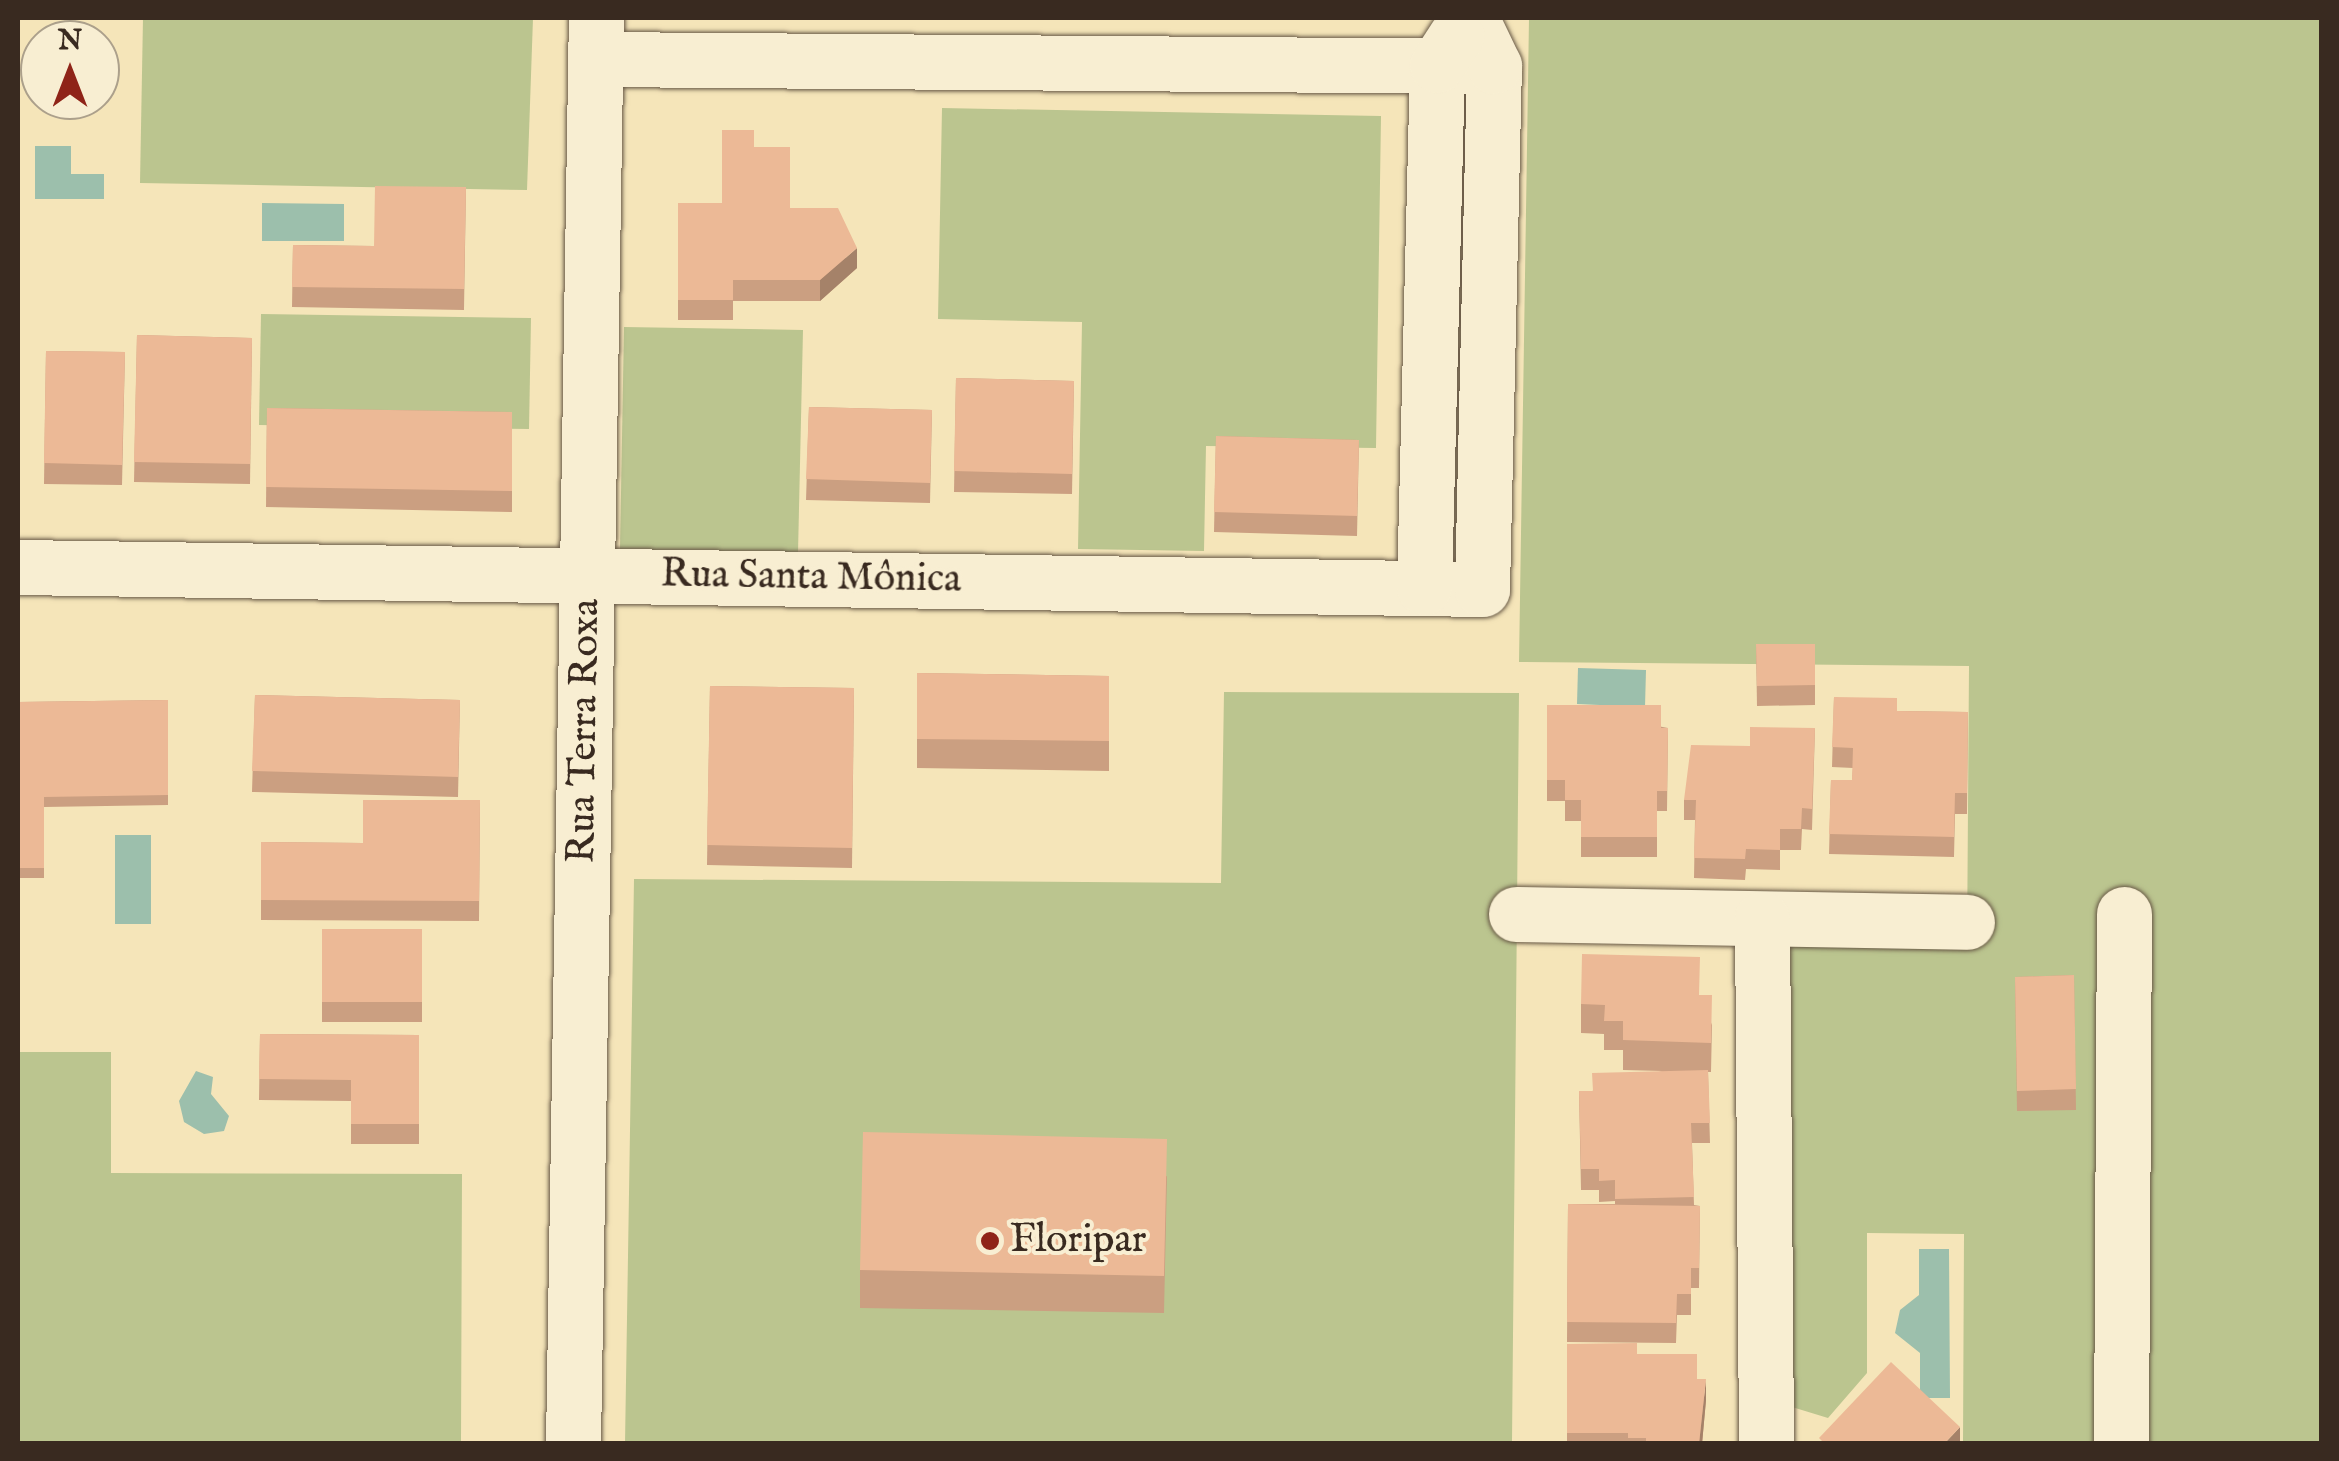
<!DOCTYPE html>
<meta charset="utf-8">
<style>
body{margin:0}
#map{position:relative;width:2339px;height:1461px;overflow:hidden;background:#f5e5b9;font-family:"IM FELL English",serif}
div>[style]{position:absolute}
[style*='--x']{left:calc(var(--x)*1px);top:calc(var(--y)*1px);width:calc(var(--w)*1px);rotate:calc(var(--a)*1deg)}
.green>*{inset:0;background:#bbc58f}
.water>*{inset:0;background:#9cbfac}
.roads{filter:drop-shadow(0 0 2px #685946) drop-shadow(0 0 2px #685946)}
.minor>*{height:55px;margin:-27.5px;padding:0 27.5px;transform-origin:27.5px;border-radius:27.5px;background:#f8eed2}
.wall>*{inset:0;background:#cb9f81}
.shaded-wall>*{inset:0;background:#a58269}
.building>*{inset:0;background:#ecb996}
.dots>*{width:28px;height:28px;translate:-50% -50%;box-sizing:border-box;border:5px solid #f8eed2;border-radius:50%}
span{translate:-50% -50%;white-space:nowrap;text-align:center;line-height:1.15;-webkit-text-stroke:8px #f8eed2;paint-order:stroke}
.street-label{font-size:40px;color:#392a20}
.poi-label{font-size:40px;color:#392a20}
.left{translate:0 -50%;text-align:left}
.frame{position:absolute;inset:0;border:20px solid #392a20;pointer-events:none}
.north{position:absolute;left:20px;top:20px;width:100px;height:100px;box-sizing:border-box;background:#f8eed2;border:2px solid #aca08b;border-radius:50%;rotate:0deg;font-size:28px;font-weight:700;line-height:40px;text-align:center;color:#392a20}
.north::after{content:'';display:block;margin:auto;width:35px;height:45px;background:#8f2418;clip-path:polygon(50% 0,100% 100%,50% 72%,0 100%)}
</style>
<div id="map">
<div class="green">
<div style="clip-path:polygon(143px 18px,533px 18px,527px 190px,140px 183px)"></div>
<div style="clip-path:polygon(1529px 18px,2321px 18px,2321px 1443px,1963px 1443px,1964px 1234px,1867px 1233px,1867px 1373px,1828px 1418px,1792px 1407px,1788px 946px,1967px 949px,1969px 666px,1519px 662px)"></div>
<div style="clip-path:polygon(942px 108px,1381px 116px,1376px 448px,1206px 446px,1204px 551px,1078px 549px,1082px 322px,938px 319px)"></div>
<div style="clip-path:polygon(261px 314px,531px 318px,529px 429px,259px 425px)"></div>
<div style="clip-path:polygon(624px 327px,803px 330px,798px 553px,620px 550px)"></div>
<div style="clip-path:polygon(1224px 692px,1519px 693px,1512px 1443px,625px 1444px,634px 879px,1221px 883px)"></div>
<div style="clip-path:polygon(18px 1052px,111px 1052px,111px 1173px,462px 1174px,461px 1443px,18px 1443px)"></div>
</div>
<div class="water">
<div style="clip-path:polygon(35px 146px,71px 146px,71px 174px,104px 174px,104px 199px,35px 199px)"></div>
<div style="clip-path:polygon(262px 203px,344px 204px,344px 241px,262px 241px)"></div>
<div style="clip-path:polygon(1578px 668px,1646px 670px,1645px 707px,1577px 704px)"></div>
<div style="clip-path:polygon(115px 835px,151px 835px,151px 924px,115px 924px)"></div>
<div style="clip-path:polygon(196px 1071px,213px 1077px,211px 1094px,229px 1116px,224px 1131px,204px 1134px,184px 1122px,179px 1101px)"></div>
<div style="clip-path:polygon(1919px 1249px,1949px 1249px,1950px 1398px,1920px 1398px,1920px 1353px,1895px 1333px,1900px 1310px,1919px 1295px)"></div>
</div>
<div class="roads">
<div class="minor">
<div style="--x:595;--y:59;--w:899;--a:0.45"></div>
<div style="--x:18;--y:567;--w:1464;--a:0.86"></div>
<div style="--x:1482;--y:589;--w:523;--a:-88.69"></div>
<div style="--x:1494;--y:66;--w:53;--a:-115.6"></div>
<div style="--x:1424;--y:587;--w:522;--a:-88.57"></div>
<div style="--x:1437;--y:65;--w:35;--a:-57"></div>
<div style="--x:1516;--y:914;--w:451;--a:1"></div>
<div style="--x:1762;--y:919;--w:525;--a:89.56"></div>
<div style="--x:573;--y:1444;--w:1426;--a:-89.08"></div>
<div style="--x:2121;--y:1444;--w:530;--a:-89.68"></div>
</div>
</div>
<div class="wall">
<div style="clip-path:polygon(754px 147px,790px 208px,857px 268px,820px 301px,733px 301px,733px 320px,678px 320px,678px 203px,722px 203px)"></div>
<div style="clip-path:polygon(466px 187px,464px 310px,292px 307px,293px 245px,374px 246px)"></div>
<div style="clip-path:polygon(137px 335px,252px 338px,250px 484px,134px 482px)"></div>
<div style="clip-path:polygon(46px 351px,125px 352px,122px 485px,44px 484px)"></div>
<div style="clip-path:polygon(956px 378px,1074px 381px,1072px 494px,954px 492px)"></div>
<div style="clip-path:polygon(809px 407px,932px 410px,930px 503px,806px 500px)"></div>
<div style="clip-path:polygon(267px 408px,512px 412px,512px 512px,266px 507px)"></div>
<div style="clip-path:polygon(1216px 436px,1359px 440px,1357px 536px,1214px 532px)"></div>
<div style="clip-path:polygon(1756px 644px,1815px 644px,1815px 705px,1757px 706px)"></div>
<div style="clip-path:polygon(917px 673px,1109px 676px,1109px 771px,917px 768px)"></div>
<div style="clip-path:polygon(710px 686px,854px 688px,852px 868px,707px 865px)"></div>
<div style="clip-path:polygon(255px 695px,460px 700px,458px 797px,252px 792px)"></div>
<div style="clip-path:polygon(1834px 697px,1897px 711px,1968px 712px,1967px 814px,1955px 814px,1954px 857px,1829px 854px,1831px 780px,1852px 780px,1853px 768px,1832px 767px)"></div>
<div style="clip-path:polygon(168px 700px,168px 805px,44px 807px,44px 878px,18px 878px,18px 702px)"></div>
<div style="clip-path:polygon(1547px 705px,1668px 728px,1667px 811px,1657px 811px,1657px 857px,1581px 857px,1581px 821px,1565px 821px,1565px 801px,1547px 801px)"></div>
<div style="clip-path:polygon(1815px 728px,1812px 830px,1802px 829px,1801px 850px,1780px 850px,1780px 870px,1746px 869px,1745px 880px,1694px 878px,1695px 820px,1684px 820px,1684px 800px,1750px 746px)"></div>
<div style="clip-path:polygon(480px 800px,479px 921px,261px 920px,261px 842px,363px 843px)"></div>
<div style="clip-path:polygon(322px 929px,422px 929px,422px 1022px,322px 1022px)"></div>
<div style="clip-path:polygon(2074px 975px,2076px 1110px,2017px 1111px,2015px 977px)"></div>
<div style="clip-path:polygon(1700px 995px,1712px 1025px,1711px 1072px,1708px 1072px,1710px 1143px,1692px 1143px,1694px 1205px,1700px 1206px,1699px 1288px,1691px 1288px,1691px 1315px,1677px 1315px,1676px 1343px,1567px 1342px,1568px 1204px,1615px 1204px,1615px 1201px,1599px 1202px,1599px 1190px,1581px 1190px,1579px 1091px,1592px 1091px,1662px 1071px,1623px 1070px,1623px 1050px,1604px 1050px,1604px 1034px,1581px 1033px,1581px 1004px)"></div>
<div style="clip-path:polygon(260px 1034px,419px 1035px,419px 1144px,351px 1144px,351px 1101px,259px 1100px)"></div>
<div style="clip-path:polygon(1167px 1176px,1164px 1313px,860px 1308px,860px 1270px)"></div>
<div style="clip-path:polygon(1567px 1344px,1637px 1354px,1697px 1379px,1706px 1400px,1702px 1444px,1567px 1444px)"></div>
</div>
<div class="shaded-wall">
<div style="clip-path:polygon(857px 248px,857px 268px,820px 301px,820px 280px)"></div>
<div style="clip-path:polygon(1706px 1379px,1706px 1400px,1702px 1444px,1699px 1444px)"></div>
<div style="clip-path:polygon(1960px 1427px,1960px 1444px,1944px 1444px)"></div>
</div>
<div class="building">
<div style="clip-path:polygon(722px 130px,754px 130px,754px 147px,790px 147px,790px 208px,838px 208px,857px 248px,820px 280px,733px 280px,733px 300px,678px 300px,678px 203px,722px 203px)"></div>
<div style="clip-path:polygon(375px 186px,466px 187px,464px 289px,292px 287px,293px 245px,374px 246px)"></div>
<div style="clip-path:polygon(137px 335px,252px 338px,250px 464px,134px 462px)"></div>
<div style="clip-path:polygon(46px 351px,125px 352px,122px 465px,44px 463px)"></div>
<div style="clip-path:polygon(956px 378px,1074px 381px,1072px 474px,954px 471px)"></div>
<div style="clip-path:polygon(809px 407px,932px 410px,930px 483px,806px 479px)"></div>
<div style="clip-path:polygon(267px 408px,512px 412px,512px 491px,266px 487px)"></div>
<div style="clip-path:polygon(1216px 436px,1359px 440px,1357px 516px,1214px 512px)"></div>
<div style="clip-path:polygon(1756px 644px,1815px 644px,1815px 685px,1757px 686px)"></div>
<div style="clip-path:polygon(917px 673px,1109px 676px,1109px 741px,917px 739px)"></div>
<div style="clip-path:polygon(710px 686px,854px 688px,852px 848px,707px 845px)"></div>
<div style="clip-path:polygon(255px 695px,460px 700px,458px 777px,252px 771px)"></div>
<div style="clip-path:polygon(1834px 697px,1897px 698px,1897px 711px,1968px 712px,1967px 793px,1955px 793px,1954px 837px,1829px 834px,1831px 780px,1852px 780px,1853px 748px,1832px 747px)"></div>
<div style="clip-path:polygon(168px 700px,168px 795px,44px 797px,44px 868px,18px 868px,18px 702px)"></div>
<div style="clip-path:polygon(1547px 705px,1661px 705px,1661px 728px,1668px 728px,1667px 791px,1657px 791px,1657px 837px,1581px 837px,1581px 800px,1565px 800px,1565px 780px,1547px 780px)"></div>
<div style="clip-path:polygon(1750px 727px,1815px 728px,1812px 809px,1802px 808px,1801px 829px,1780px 829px,1780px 850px,1746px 849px,1745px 859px,1694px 858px,1696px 800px,1684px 800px,1691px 745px,1750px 746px)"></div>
<div style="clip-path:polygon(363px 800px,480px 800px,479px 901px,261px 900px,261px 842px,363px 843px)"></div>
<div style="clip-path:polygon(322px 929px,422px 929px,422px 1002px,322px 1002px)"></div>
<div style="clip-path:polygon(1582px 954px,1700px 957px,1699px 995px,1712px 995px,1711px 1043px,1623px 1040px,1623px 1021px,1604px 1021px,1605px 1005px,1581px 1004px)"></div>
<div style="clip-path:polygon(2074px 975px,2076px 1089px,2017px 1091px,2015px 977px)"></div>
<div style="clip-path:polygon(260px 1034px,419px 1035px,419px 1124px,351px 1124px,351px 1080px,259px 1079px)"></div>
<div style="clip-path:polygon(1708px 1070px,1710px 1123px,1691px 1123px,1694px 1197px,1615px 1199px,1615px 1180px,1599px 1181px,1599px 1169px,1581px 1169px,1579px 1091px,1593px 1091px,1592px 1073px)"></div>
<div style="clip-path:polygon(863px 1132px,1167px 1139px,1164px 1276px,860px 1270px)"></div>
<div style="clip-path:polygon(1568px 1204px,1700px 1206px,1699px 1268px,1691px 1268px,1691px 1294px,1677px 1294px,1676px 1323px,1567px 1322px)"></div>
<div style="clip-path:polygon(1637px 1343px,1637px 1354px,1697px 1354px,1697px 1379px,1706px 1379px,1699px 1444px,1646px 1444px,1646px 1438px,1628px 1438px,1628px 1433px,1567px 1433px,1567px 1344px)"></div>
<div style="clip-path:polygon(1891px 1362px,1960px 1427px,1944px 1444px,1825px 1444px,1819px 1438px)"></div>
</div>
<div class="dots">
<div style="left:990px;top:1241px;background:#8f2418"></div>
</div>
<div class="street-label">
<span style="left:811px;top:578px;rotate:1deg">Rua Santa Mônica</span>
<span style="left:585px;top:731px;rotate:-89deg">Rua Terra Roxa</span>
</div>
<div class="poi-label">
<span class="left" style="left:1010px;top:1241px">Floripar</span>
</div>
<div class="frame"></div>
<div class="north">N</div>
</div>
